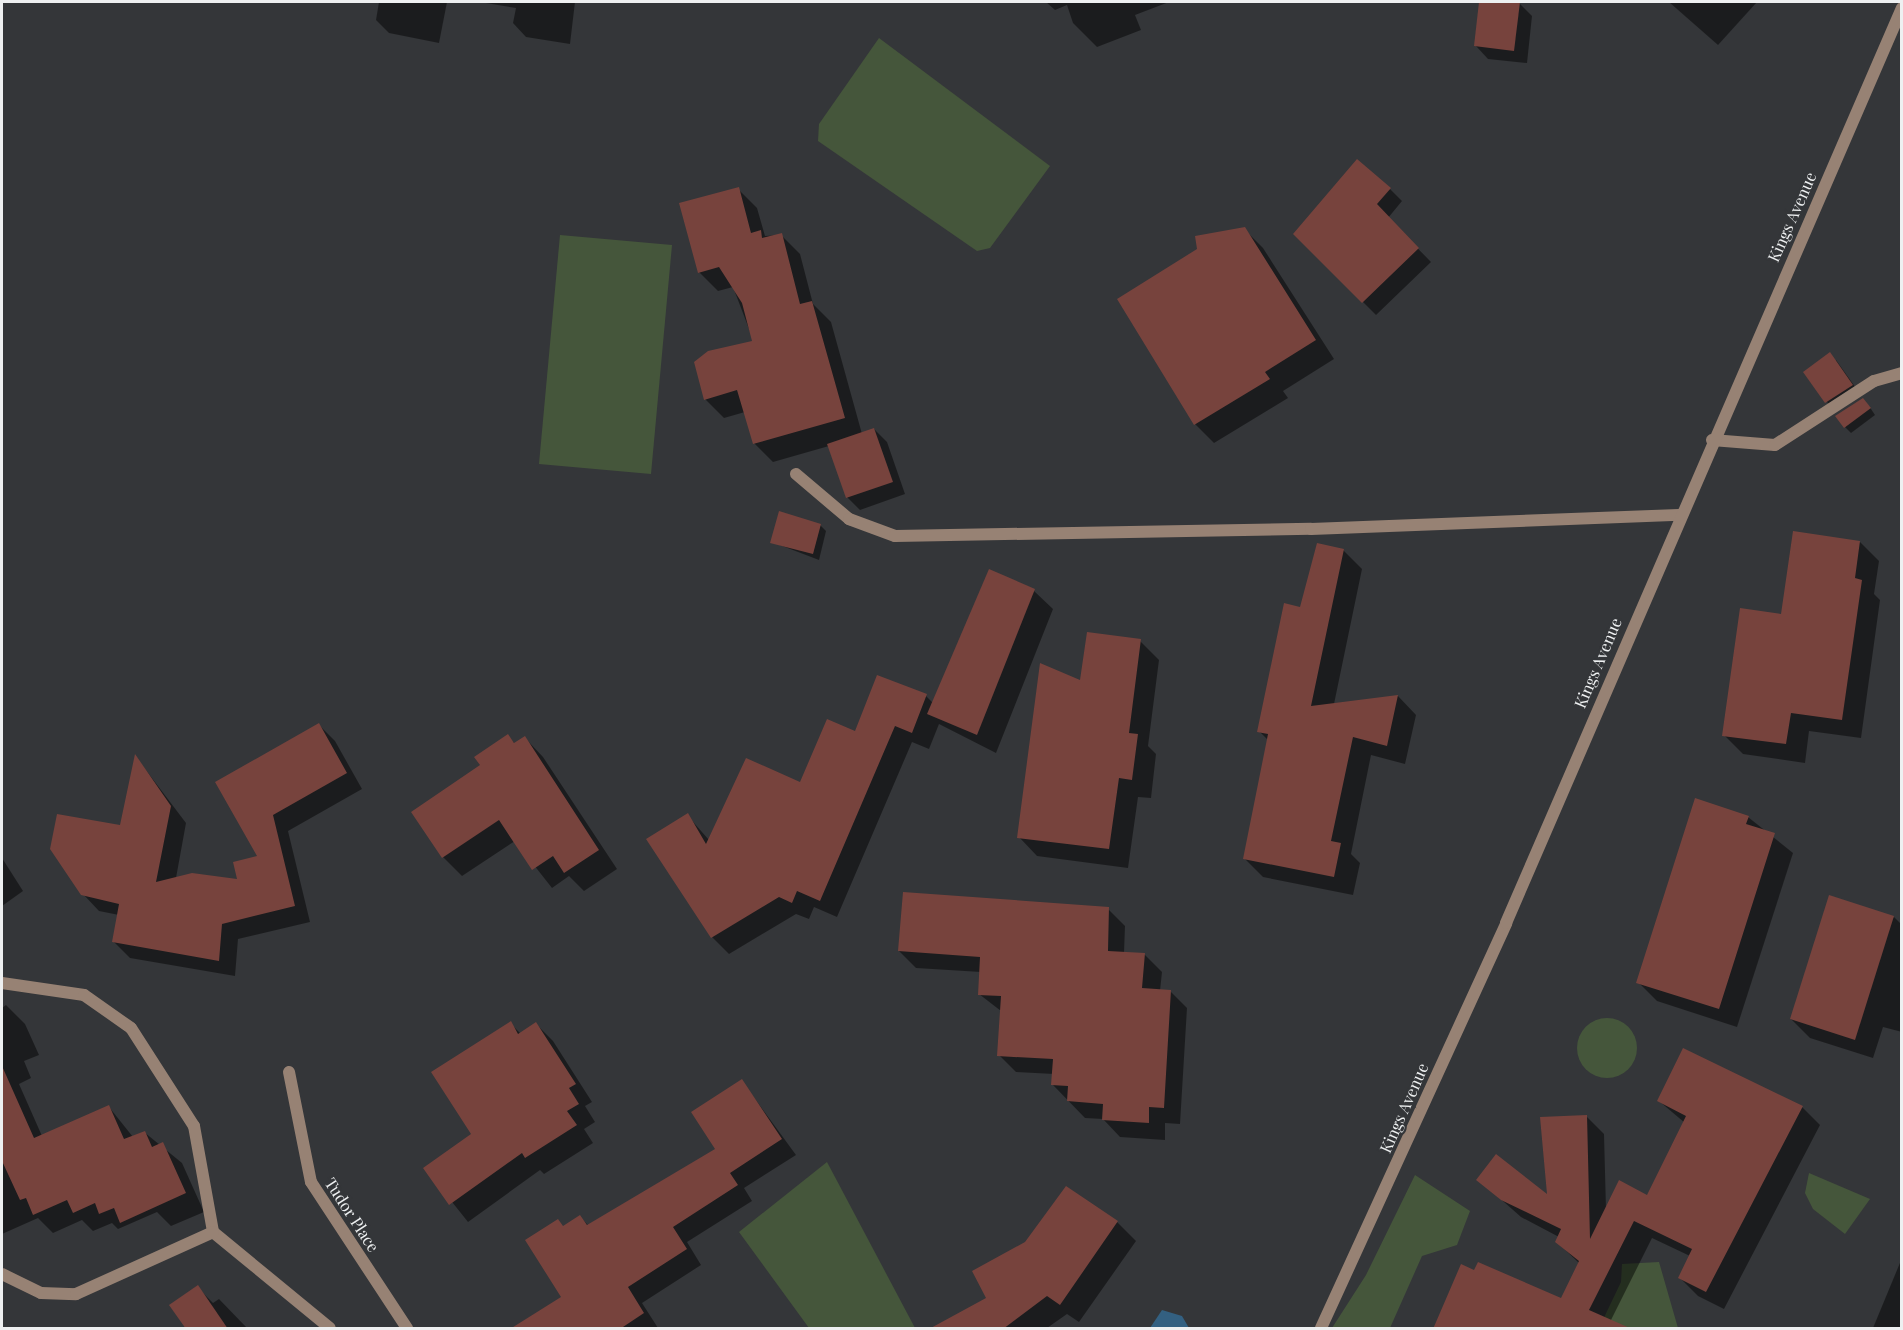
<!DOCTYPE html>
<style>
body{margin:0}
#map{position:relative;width:1903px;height:1330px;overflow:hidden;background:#343639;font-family:"Playfair Display",serif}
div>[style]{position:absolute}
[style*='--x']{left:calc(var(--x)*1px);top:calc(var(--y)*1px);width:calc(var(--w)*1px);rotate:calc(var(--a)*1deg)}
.green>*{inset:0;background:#45563b}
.round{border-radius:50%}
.water>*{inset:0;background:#336081}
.shadow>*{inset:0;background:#0007}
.building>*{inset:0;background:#77433d}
.service>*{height:12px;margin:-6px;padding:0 6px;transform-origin:6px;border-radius:6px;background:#978274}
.minor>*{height:12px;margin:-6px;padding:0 6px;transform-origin:6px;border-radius:6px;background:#978274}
.tertiary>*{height:12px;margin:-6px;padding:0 6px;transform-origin:6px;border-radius:6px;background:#978274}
span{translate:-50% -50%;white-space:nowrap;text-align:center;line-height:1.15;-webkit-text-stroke:4.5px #343639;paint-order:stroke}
.street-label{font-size:16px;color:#eef0f1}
.frame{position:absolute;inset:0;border:3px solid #eef0f1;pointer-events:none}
</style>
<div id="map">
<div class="green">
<div style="clip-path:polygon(879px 38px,1050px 166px,990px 248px,977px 251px,818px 141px,819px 124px)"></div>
<div style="clip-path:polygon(560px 235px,672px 245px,651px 474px,539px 464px)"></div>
<div class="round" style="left:1577px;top:1018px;width:60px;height:60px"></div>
<div style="clip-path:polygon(827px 1162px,915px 1328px,809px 1328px,739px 1232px)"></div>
<div style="clip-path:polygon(1809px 1173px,1870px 1199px,1845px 1234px,1813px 1209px,1805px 1193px)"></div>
<div style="clip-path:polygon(1415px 1175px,1470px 1211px,1457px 1245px,1422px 1256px,1390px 1328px,1332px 1328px,1366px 1275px)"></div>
<div style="clip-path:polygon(1659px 1262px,1678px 1328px,1599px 1328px,1621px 1282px,1622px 1264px)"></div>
</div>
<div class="water">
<div style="clip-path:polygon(1162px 1310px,1182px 1316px,1189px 1328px,1150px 1328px)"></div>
</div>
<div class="shadow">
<div style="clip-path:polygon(379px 2px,447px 2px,439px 43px,389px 33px,376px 20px)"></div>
<div style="clip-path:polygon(480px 2px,575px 2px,570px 44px,526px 37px,513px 23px,516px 8px)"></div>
<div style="clip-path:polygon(1046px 2px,1169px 2px,1135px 15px,1141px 30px,1097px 47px,1073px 23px,1067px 5px,1055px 10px)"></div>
<div style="clip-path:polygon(1481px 2px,1519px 3px,1532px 16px,1527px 63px,1488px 59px,1476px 46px)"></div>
<div style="clip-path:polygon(1669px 2px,1757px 2px,1718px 45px)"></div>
<div style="clip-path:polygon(738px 189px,757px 208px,765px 236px,781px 235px,800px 254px,813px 304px,831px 322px,862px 434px,874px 429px,887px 442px,905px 494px,860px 510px,847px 497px,829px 446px,773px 462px,754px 443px,745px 412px,724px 418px,705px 399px,754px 342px,733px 287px,718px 291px,699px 272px)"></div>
<div style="clip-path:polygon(1390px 189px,1402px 201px,1388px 218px,1431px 262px,1376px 315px,1295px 234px)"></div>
<div style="clip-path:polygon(1244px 229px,1263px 248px,1334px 359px,1283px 391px,1288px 398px,1214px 443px,1195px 424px,1119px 300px)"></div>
<div style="clip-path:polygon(1836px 360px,1858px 391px,1833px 408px,1827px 402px)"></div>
<div style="clip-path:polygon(1869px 406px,1875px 415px,1851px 433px,1845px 427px)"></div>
<div style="clip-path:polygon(820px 525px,826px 531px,819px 560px,772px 542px)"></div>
<div style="clip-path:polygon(1860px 542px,1879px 561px,1874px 594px,1880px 600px,1861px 738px,1809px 731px,1805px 763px,1743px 754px,1724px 735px,1782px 616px)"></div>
<div style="clip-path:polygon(1343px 550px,1362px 569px,1334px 704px,1398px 696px,1416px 715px,1405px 764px,1371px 755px,1351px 854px,1360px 863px,1353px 895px,1263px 877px,1244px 858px,1268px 740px,1259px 731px,1301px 609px)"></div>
<div style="clip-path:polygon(1034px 591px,1053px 609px,996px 753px,939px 724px,929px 749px,912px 742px,837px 917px,814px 907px,809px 919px,796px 914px,729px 954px,712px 937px,687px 815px,709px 840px,800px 783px,856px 733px,926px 696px,933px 703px)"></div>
<div style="clip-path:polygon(1140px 641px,1159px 660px,1148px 746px,1156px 754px,1151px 798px,1138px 797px,1128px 868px,1037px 856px,1019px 837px,1081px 682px)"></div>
<div style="clip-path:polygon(319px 725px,335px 741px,362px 789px,288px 831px,310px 922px,238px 939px,235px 976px,130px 958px,114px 942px,119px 915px,99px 911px,83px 894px,121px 827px,136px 757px,186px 823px,176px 878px,239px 881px,259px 857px,217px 783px)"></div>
<div style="clip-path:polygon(508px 736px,515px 744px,525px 738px,543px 757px,617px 869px,584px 891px,569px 876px,552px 888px,515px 841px,462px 876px,443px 857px,482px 766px)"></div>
<div style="clip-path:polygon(1748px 817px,1793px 853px,1737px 1027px,1657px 1001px,1638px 982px)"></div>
<div style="clip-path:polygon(2px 858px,23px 891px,2px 906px)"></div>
<div style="clip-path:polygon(1108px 909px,1125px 926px,1124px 953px,1145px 955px,1162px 972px,1160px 991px,1170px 991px,1187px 1008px,1180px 1124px,1165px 1123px,1165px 1140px,1120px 1137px,1103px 1119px,1085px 1118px,1053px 1085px,1054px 1074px,1016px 1072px,999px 1055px,1001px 1011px,979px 994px,981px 972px,916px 968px,899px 951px)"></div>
<div style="clip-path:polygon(1894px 917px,1902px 925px,1902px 1032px,1883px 1027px,1873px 1058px,1810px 1038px,1791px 1019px)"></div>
<div style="clip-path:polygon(6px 1005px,25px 1024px,39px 1055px,24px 1061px,31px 1078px,19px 1084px,42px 1136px,109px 1107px,133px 1137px,144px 1132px,182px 1163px,204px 1212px,171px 1226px,157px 1212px,118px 1229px,112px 1223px,93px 1231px,82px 1220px,53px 1233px,38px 1218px,2px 1234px,2px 1008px)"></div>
<div style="clip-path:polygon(510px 1023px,521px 1034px,536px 1024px,553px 1041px,592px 1102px,585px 1106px,595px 1122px,584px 1129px,593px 1143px,544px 1174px,540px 1170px,468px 1222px,425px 1168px,473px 1134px)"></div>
<div style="clip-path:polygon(742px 1081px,796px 1155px,744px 1188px,752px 1201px,687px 1242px,701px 1265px,642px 1303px,658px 1328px,547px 1328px,563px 1297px,564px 1227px,580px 1217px,589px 1226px,717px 1150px)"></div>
<div style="clip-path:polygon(1659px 1101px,1802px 1107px,1820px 1125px,1724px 1309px,1698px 1296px,1680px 1278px,1690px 1256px,1652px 1238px,1607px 1328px,1562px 1300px,1580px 1264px,1557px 1242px,1559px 1237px,1521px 1217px,1478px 1179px,1549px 1197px,1586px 1116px,1604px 1134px,1606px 1209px,1648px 1197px,1685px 1123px)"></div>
<div style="clip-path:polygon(1117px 1222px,1136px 1241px,1079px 1322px,1067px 1314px,1047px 1328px,972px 1328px)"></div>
<div style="clip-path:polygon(1902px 1258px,1902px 1328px,1873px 1328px)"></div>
<div style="clip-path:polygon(197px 1287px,213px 1303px,219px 1299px,247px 1328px,188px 1328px)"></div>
</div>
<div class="building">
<div style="clip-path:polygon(1479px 2px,1520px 2px,1514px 51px,1474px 46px)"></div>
<div style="clip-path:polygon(1357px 159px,1391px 188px,1377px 204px,1419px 248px,1362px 303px,1293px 234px)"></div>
<div style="clip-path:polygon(739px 187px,751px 233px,761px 230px,762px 238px,782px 233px,800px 304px,812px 301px,845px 418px,753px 444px,737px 390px,704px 400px,694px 362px,708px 351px,752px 341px,742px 303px,719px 267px,698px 273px,679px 203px)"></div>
<div style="clip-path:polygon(1245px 227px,1316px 340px,1265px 372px,1270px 379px,1194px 425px,1117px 299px,1197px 249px,1195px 236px)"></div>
<div style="clip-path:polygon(1830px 352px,1853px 385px,1825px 403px,1803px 372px)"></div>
<div style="clip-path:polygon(1863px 398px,1871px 408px,1844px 428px,1835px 416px)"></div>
<div style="clip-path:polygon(874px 428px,893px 482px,846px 498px,827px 444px)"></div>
<div style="clip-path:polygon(779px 511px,821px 524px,813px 554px,770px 543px)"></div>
<div style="clip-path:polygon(1793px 531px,1860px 541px,1855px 578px,1862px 580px,1842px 720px,1791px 713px,1786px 744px,1722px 736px,1740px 608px,1781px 614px)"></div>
<div style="clip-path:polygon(1317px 543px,1344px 549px,1311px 706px,1398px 695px,1387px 746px,1353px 737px,1331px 841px,1341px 843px,1334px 877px,1243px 859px,1268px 734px,1257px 732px,1284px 603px,1300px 607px)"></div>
<div style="clip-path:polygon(989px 569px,1035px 589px,977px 735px,927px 714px)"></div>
<div style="clip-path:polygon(1087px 632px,1141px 639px,1129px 733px,1138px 734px,1132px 780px,1119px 778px,1109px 849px,1017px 838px,1040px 663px,1080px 680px)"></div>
<div style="clip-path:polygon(877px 675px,927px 694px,912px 733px,895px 726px,820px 901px,797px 891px,792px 903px,779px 897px,711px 938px,646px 839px,688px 813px,706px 844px,746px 758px,800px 782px,827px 719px,855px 731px)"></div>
<div style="clip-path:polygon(319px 723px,347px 773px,273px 815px,295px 906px,222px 924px,219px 961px,112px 942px,119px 904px,81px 895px,50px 849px,57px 814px,120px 825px,135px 754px,171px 806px,156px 882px,192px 873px,237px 879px,233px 862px,257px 856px,215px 782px)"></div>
<div style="clip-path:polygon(508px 734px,514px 743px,525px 736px,599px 850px,564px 873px,553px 856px,532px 870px,499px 820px,442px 858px,411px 812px,480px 765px,474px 757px)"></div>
<div style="clip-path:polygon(1695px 798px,1749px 816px,1746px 824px,1775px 833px,1719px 1009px,1636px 983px)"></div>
<div style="clip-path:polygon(903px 892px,1109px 907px,1108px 951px,1145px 953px,1142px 988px,1171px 990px,1164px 1108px,1149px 1107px,1149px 1123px,1102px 1120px,1103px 1104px,1067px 1101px,1068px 1086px,1051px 1085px,1053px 1059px,997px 1056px,1001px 996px,978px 995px,980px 957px,898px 951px)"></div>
<div style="clip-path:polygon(1829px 895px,1894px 916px,1855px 1040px,1790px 1019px)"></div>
<div style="clip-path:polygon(511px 1021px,518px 1034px,536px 1022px,576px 1084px,569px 1088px,579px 1104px,567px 1111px,577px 1125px,525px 1158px,522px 1153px,449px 1205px,423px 1168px,471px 1134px,431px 1072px)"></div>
<div style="clip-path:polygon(1683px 1048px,1803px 1106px,1706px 1292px,1678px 1278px,1692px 1249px,1634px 1221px,1589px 1310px,1632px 1329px,1433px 1329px,1461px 1264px,1474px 1270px,1478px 1262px,1561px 1298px,1579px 1261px,1555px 1242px,1561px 1229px,1501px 1200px,1476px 1180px,1496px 1154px,1547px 1194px,1540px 1117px,1587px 1115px,1590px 1239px,1619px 1180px,1647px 1195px,1686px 1116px,1657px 1101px)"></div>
<div style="clip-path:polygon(2px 1066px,34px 1138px,109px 1105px,124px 1139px,145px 1131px,152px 1147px,163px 1142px,186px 1193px,120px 1223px,114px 1208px,99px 1214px,95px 1203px,73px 1213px,67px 1200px,33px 1215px,26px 1198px,20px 1200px,2px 1161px)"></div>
<div style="clip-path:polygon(742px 1079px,782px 1139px,730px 1173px,738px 1185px,673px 1227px,687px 1249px,628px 1287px,644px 1313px,620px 1329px,510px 1329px,561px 1297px,525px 1240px,558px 1219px,563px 1226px,580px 1215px,587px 1225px,715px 1149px,691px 1112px)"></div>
<div style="clip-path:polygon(1066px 1186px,1118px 1221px,1060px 1305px,1047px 1296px,1003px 1329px,929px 1329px,986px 1298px,972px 1271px,1025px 1242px)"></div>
<div style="clip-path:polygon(198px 1285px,228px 1329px,186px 1329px,169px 1305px)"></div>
</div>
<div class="service">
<div style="--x:1712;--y:440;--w:63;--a:4.5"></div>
<div style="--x:1775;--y:445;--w:118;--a:-32.9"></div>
<div style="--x:1874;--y:381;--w:29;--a:-16"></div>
<div style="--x:796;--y:474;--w:70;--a:40.3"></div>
<div style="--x:849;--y:519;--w:49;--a:20.3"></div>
<div style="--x:895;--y:536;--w:416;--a:-1"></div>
<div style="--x:1311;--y:529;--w:368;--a:-2.2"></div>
<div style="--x:2;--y:983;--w:83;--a:8.3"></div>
<div style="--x:84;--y:995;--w:57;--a:35.1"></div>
<div style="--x:131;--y:1028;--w:117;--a:57.3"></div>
<div style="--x:194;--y:1126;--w:108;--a:79.8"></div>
<div style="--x:213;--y:1232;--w:151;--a:39.4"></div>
<div style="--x:2;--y:1274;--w:43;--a:26"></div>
<div style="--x:41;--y:1293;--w:35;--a:2"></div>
<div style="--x:76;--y:1294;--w:150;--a:-24.3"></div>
</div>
<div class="minor">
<div style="--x:289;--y:1072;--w:112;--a:78.7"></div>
<div style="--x:311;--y:1182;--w:175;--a:56.7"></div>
</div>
<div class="tertiary">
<div style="--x:1321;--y:1328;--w:445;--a:-65.4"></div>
<div style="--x:1506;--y:923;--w:997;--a:-66.6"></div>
</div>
<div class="street-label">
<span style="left:1792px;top:217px;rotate:-66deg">Kings Avenue</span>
<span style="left:1598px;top:663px;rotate:-67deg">Kings Avenue</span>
<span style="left:1404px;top:1108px;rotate:-66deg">Kings Avenue</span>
<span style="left:352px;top:1215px;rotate:57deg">Tudor Place</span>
</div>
<div class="frame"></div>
</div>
